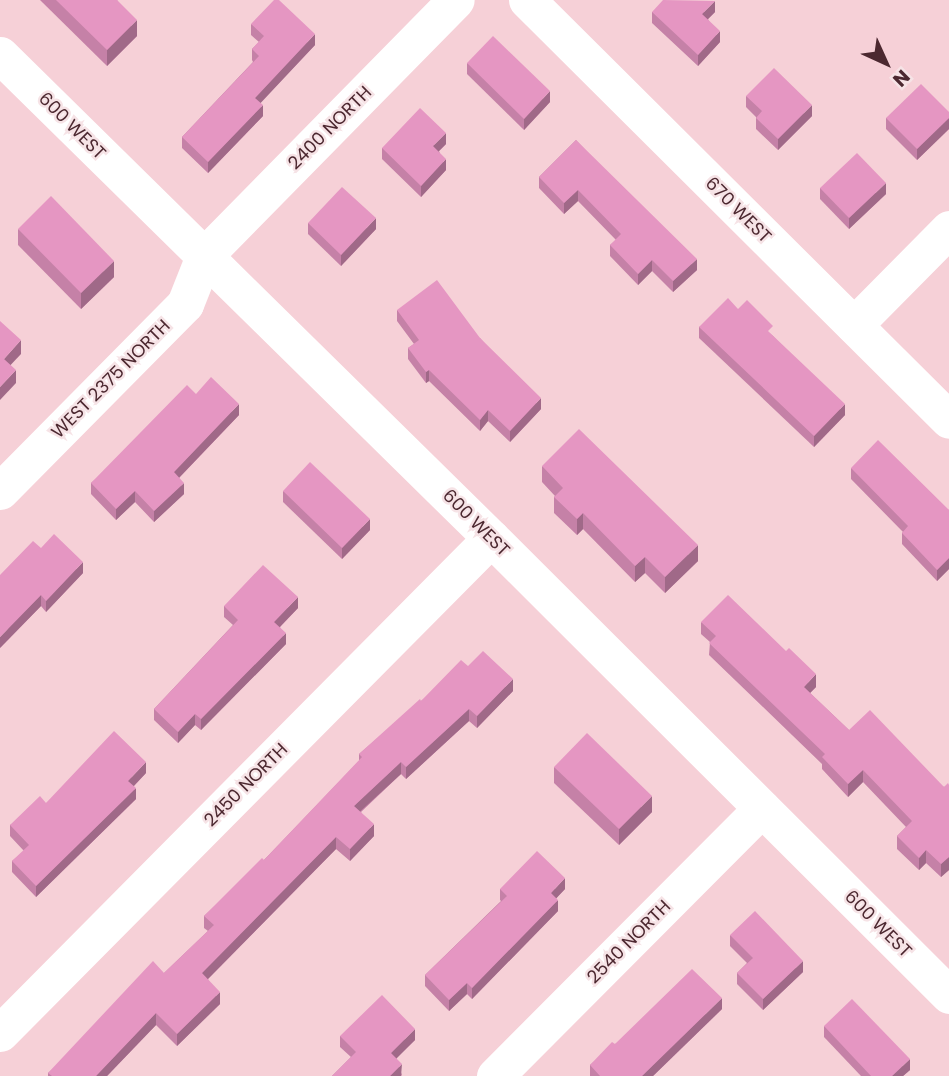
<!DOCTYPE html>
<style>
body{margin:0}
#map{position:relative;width:949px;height:1076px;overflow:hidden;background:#f6d0d7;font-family:Poppins,sans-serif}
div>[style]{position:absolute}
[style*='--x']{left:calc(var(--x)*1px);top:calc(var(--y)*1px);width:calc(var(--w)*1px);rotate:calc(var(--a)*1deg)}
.minor>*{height:37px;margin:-18.5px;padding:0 18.5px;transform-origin:18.5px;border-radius:18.5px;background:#fff}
.wall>*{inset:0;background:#c581a7}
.shaded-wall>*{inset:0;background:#a06988}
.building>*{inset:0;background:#e596c2}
span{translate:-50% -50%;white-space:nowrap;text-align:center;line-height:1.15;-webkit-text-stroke:5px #f6e3e6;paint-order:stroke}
.street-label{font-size:18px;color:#4c2830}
.north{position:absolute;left:851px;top:28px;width:70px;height:70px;-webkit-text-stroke:5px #f6e3e6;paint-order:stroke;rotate:135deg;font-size:19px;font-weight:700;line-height:28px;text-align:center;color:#4c2830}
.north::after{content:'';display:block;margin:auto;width:24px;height:32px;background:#4c2830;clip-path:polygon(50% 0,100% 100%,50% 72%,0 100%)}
</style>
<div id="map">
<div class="minor">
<div style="--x:527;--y:0;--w:595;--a:44.86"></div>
<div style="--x:0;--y:55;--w:689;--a:44.53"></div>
<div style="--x:491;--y:538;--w:647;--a:44.94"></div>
<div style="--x:854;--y:325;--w:135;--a:-45.3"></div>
<div style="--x:0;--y:491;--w:263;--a:-45.3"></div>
<div style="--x:185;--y:304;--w:52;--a:-68.4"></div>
<div style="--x:204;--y:256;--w:359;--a:-45.5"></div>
<div style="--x:0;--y:1033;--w:697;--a:-45.23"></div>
<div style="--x:495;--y:1076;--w:378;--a:-45.1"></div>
</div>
<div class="wall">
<div style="clip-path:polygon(40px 0,117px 0,137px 36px,107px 66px)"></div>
<div style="clip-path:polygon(652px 12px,715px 12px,708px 19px,720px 42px,698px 66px,652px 23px)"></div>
<div style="clip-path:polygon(251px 24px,315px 45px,260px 103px,263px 116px,208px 173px,182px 148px,182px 137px,253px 62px,252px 60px,252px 49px,259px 42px,251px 35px)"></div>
<div style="clip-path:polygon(467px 63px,550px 102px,524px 130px,467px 74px)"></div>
<div style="clip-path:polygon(746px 96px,812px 116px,778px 150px,756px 129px,756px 117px,746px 107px)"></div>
<div style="clip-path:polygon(949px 112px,949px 129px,917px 160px,886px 129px,886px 118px)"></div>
<div style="clip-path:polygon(576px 140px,697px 270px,673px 292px,652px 271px,638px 285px,610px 256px,610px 245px,616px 240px,578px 201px,564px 214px,539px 188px,539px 177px)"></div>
<div style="clip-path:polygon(446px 144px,439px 151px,446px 170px,421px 197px,382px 159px,382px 148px)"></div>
<div style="clip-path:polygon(820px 188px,886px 194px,849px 229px,820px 199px)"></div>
<div style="clip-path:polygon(308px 223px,376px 229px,341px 266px,308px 234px)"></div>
<div style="clip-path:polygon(18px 229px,114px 277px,81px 309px,18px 245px)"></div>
<div style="clip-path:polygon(738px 309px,773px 336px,845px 415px,814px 447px,699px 338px,699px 327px)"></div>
<div style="clip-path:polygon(397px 310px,480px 338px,541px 409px,510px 442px,488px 421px,480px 431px,429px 381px,426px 383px,408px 359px,408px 348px,414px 344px,397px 321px)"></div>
<div style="clip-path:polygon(196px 394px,239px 415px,179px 478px,184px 494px,154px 522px,135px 502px,116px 520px,91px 494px,91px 483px)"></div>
<div style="clip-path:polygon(542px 466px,698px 561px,665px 593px,645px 573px,635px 582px,583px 529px,577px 535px,554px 513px,554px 497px,555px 496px,542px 482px)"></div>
<div style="clip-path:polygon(851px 468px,949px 510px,949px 569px,937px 581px,902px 544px,902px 533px,903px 532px,851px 479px)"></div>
<div style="clip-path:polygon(283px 491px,370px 530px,342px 559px,283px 502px)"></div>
<div style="clip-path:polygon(41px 548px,83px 573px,46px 612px,41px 606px,0 648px)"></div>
<div style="clip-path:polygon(224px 606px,298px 608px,280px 627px,286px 644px,201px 730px,195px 725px,178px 743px,154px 720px,154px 709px,233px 625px,224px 617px)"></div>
<div style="clip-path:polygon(701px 622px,816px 687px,810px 693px,849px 730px,944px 787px,949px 785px,949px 870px,941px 877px,926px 863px,919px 870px,897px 849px,897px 836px,906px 827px,863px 782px,848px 797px,822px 769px,822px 764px,709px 655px,710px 642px,701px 634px)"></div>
<div style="clip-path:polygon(468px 666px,513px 691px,477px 728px,469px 721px,406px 779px,401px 774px,361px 812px,374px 836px,350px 861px,336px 849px,208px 979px,220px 1004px,177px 1046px,156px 1025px,107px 1076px,48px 1076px,48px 1073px,164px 973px,208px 931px,204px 928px,204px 916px,264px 860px,359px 761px,359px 754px,421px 701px)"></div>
<div style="clip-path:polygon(554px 767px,652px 812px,619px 845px,554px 783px)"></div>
<div style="clip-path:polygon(146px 773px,134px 786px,136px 799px,36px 897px,12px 872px,12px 861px,24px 851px,10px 836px,10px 825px,46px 803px)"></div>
<div style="clip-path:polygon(500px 889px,565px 889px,556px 898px,558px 911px,472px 999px,467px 994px,449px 1011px,425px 986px,425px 975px,501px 901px,500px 900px)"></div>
<div style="clip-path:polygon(730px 935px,803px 972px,763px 1010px,737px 984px,737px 973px,747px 963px,730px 946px)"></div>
<div style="clip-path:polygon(722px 1009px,653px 1076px,590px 1076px,590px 1065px,615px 1044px)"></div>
<div style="clip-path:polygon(824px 1026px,910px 1070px,903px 1076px,861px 1076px,824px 1037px)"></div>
<div style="clip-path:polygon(340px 1036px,415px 1040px,396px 1058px,402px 1075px,401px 1076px,332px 1076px,351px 1057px,340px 1047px)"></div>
</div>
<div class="shaded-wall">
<div style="clip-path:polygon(715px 1px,715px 12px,702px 25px,702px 14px)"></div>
<div style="clip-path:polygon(137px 20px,137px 36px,107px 66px,107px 50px)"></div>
<div style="clip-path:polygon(720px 31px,720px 42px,698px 66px,698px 55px)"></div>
<div style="clip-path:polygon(315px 34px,315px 45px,255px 109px,255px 98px)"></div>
<div style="clip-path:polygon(550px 91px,550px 102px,524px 130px,524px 119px)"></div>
<div style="clip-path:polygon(263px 105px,263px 116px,208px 173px,208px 162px)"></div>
<div style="clip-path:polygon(812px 105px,812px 116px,778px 150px,778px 139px)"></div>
<div style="clip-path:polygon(949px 118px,949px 129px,917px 160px,917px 149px)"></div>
<div style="clip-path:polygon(446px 133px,446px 144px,433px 157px,433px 146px)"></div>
<div style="clip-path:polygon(446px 159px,446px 170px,421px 197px,421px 186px)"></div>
<div style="clip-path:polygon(886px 183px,886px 194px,849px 229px,849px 218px)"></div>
<div style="clip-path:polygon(578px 190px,578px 201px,564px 214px,564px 203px)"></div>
<div style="clip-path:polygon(376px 218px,376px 229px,341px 266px,341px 255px)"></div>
<div style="clip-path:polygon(697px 259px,697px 270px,673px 292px,673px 281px)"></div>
<div style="clip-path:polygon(652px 260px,652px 271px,638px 285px,638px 274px)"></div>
<div style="clip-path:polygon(114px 261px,114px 277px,81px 309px,81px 293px)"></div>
<div style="clip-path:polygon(21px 340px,21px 354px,4px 372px,4px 359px)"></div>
<div style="clip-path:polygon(16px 370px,16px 383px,0 400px,0 387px)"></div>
<div style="clip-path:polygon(429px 370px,429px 381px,426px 383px,426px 372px)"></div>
<div style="clip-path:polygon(541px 398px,541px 409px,510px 442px,510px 431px)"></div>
<div style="clip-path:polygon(239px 404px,239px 415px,174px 483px,174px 472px)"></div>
<div style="clip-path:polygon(845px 404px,845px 415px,814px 447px,814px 436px)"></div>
<div style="clip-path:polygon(488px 410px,488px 421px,480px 431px,480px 420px)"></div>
<div style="clip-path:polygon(184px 483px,184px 494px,154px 522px,154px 511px)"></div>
<div style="clip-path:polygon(135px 491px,135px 502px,116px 520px,116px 509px)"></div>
<div style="clip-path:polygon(583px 513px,583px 529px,577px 535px,577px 519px)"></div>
<div style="clip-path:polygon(370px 519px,370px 530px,342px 559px,342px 548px)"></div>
<div style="clip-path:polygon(698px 545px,698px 561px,665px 593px,665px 577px)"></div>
<div style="clip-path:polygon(645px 557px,645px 573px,635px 582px,635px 566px)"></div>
<div style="clip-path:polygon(949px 558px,949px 569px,937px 581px,937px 570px)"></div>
<div style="clip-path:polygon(83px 562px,83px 573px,46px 612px,46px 601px)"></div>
<div style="clip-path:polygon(41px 595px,41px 606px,0 648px,0 637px)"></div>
<div style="clip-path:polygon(298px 597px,298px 608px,274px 633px,274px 622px)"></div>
<div style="clip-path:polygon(286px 633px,286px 644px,201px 730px,201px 719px)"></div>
<div style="clip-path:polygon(816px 674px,816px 687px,804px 699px,804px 687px)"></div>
<div style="clip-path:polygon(513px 679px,513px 691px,477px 728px,477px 716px)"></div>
<div style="clip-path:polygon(469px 709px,469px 721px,406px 779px,406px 767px)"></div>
<div style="clip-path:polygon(195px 714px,195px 725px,178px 743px,178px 732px)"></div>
<div style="clip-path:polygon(146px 762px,146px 773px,128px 792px,128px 781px)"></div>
<div style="clip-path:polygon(401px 762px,401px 774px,354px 817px,354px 806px)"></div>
<div style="clip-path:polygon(863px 770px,863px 782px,848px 797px,848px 784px)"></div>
<div style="clip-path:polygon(136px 788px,136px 799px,36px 897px,36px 886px)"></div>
<div style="clip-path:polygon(652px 796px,652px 812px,619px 845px,619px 829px)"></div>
<div style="clip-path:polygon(374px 824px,374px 836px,350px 861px,350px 849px)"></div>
<div style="clip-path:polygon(336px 837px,336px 849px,202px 985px,202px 973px)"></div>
<div style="clip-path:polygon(926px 850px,926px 863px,919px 870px,919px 858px)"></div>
<div style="clip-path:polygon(949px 857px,949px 870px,941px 877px,941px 864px)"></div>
<div style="clip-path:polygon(565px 878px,565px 889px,551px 904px,551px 893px)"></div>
<div style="clip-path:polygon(558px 900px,558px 911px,472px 999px,472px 988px)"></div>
<div style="clip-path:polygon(803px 961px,803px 972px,763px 1010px,763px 999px)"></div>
<div style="clip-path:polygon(467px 983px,467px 994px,449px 1011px,449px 1000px)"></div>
<div style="clip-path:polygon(220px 992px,220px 1004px,177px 1046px,177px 1034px)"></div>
<div style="clip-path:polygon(722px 998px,722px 1009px,653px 1076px,642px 1076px)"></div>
<div style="clip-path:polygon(156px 1013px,156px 1025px,107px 1076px,96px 1076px)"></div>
<div style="clip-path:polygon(415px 1029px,415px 1040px,391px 1064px,391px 1053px)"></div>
<div style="clip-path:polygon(910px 1059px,910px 1070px,903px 1076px,892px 1076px)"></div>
<div style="clip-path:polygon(402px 1064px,401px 1076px,390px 1076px)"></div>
</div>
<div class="building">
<div style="clip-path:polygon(56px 0,117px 0,137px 20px,107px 50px)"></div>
<div style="clip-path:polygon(274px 0,279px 0,315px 34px,255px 98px,263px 105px,208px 162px,182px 137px,259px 56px,252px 49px,264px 36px,251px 24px)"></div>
<div style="clip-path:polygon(663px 0,715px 1px,702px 14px,720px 31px,698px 55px,652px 12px)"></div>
<div style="clip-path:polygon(493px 36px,550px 91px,524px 119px,467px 63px)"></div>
<div style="clip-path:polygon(774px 68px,812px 105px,778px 139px,756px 118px,762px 111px,746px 96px)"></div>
<div style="clip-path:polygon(921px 84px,949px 112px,949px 118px,917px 149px,886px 118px)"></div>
<div style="clip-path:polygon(420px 108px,446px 133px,433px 146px,446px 159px,421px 186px,382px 148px)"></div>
<div style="clip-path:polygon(576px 140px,697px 259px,673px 281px,652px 260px,638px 274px,610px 245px,621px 234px,578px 190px,564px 203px,539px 177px)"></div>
<div style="clip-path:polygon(857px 153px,886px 183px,849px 218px,820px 188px)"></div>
<div style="clip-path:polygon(342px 187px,376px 218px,341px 255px,308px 223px)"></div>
<div style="clip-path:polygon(51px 196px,114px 261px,81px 293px,18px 229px)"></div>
<div style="clip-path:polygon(437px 280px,480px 338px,541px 398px,510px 431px,488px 410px,480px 420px,429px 370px,426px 372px,408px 348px,419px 340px,397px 310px)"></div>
<div style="clip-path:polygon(728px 298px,738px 309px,747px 300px,773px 326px,768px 331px,845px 404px,814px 436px,699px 327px)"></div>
<div style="clip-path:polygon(0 321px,21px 340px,4px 359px,16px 370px,0 387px)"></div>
<div style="clip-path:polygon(211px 377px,239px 404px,174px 472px,184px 483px,154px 511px,135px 491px,116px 509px,91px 483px,187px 385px,196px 394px)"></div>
<div style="clip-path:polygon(579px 429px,698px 545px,665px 577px,645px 557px,635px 566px,583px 513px,577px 519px,554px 497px,563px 488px,542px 466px)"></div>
<div style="clip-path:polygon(878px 440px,949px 510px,949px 558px,937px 570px,902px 533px,908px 526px,851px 468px)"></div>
<div style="clip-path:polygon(310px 462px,370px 519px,342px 548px,283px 491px)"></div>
<div style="clip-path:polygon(54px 534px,83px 562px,46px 601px,41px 595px,0 637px,0 575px,33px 541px,41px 548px)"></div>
<div style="clip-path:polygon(263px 565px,298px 597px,274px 622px,286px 633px,201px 719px,195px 714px,178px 732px,154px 709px,238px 620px,224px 606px)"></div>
<div style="clip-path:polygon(728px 595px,786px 651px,789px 648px,816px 674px,804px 687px,849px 730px,870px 710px,944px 787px,948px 783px,949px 785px,949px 857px,941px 864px,926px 850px,919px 858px,897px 836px,912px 821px,863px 770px,848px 784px,822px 757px,825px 754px,709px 643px,716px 636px,701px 622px)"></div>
<div style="clip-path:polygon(483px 651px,513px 679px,477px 716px,469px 709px,406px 767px,401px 762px,354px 806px,374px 824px,350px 849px,336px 837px,202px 973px,220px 992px,177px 1034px,156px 1013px,96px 1076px,52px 1076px,48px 1073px,153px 961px,164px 973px,214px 925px,204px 916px,262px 858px,264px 860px,362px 757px,359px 754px,420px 699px,421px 701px,461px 660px,468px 666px)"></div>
<div style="clip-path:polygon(114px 731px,146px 762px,128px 781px,136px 788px,36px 886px,12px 861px,29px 845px,10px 825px,40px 796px,46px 803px)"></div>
<div style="clip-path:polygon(587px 733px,652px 796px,619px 829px,554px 767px)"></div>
<div style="clip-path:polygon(537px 851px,565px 878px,551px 893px,558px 900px,472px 988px,467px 983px,449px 1000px,425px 975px,507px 896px,500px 889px)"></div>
<div style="clip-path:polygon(755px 911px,803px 961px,763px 999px,737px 973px,753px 958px,730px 935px)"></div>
<div style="clip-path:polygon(692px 969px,722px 998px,642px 1076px,600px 1076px,590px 1065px,612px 1042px,615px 1044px)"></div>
<div style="clip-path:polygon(382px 995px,415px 1029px,391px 1053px,402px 1064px,390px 1076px,332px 1076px,356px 1052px,340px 1036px)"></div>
<div style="clip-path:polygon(852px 999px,910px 1059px,892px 1076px,871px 1076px,824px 1026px)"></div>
</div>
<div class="street-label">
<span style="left:72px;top:126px;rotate:45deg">600 WEST</span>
<span style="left:330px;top:128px;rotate:-45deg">2400 NORTH</span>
<span style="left:738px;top:210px;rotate:45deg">670 WEST</span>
<span style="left:111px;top:379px;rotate:-45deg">WEST 2375 NORTH</span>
<span style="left:476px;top:523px;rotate:45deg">600 WEST</span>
<span style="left:246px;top:785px;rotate:-45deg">2450 NORTH</span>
<span style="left:878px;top:924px;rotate:45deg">600 WEST</span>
<span style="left:629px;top:942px;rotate:-45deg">2540 NORTH</span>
</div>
<div class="north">N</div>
</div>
